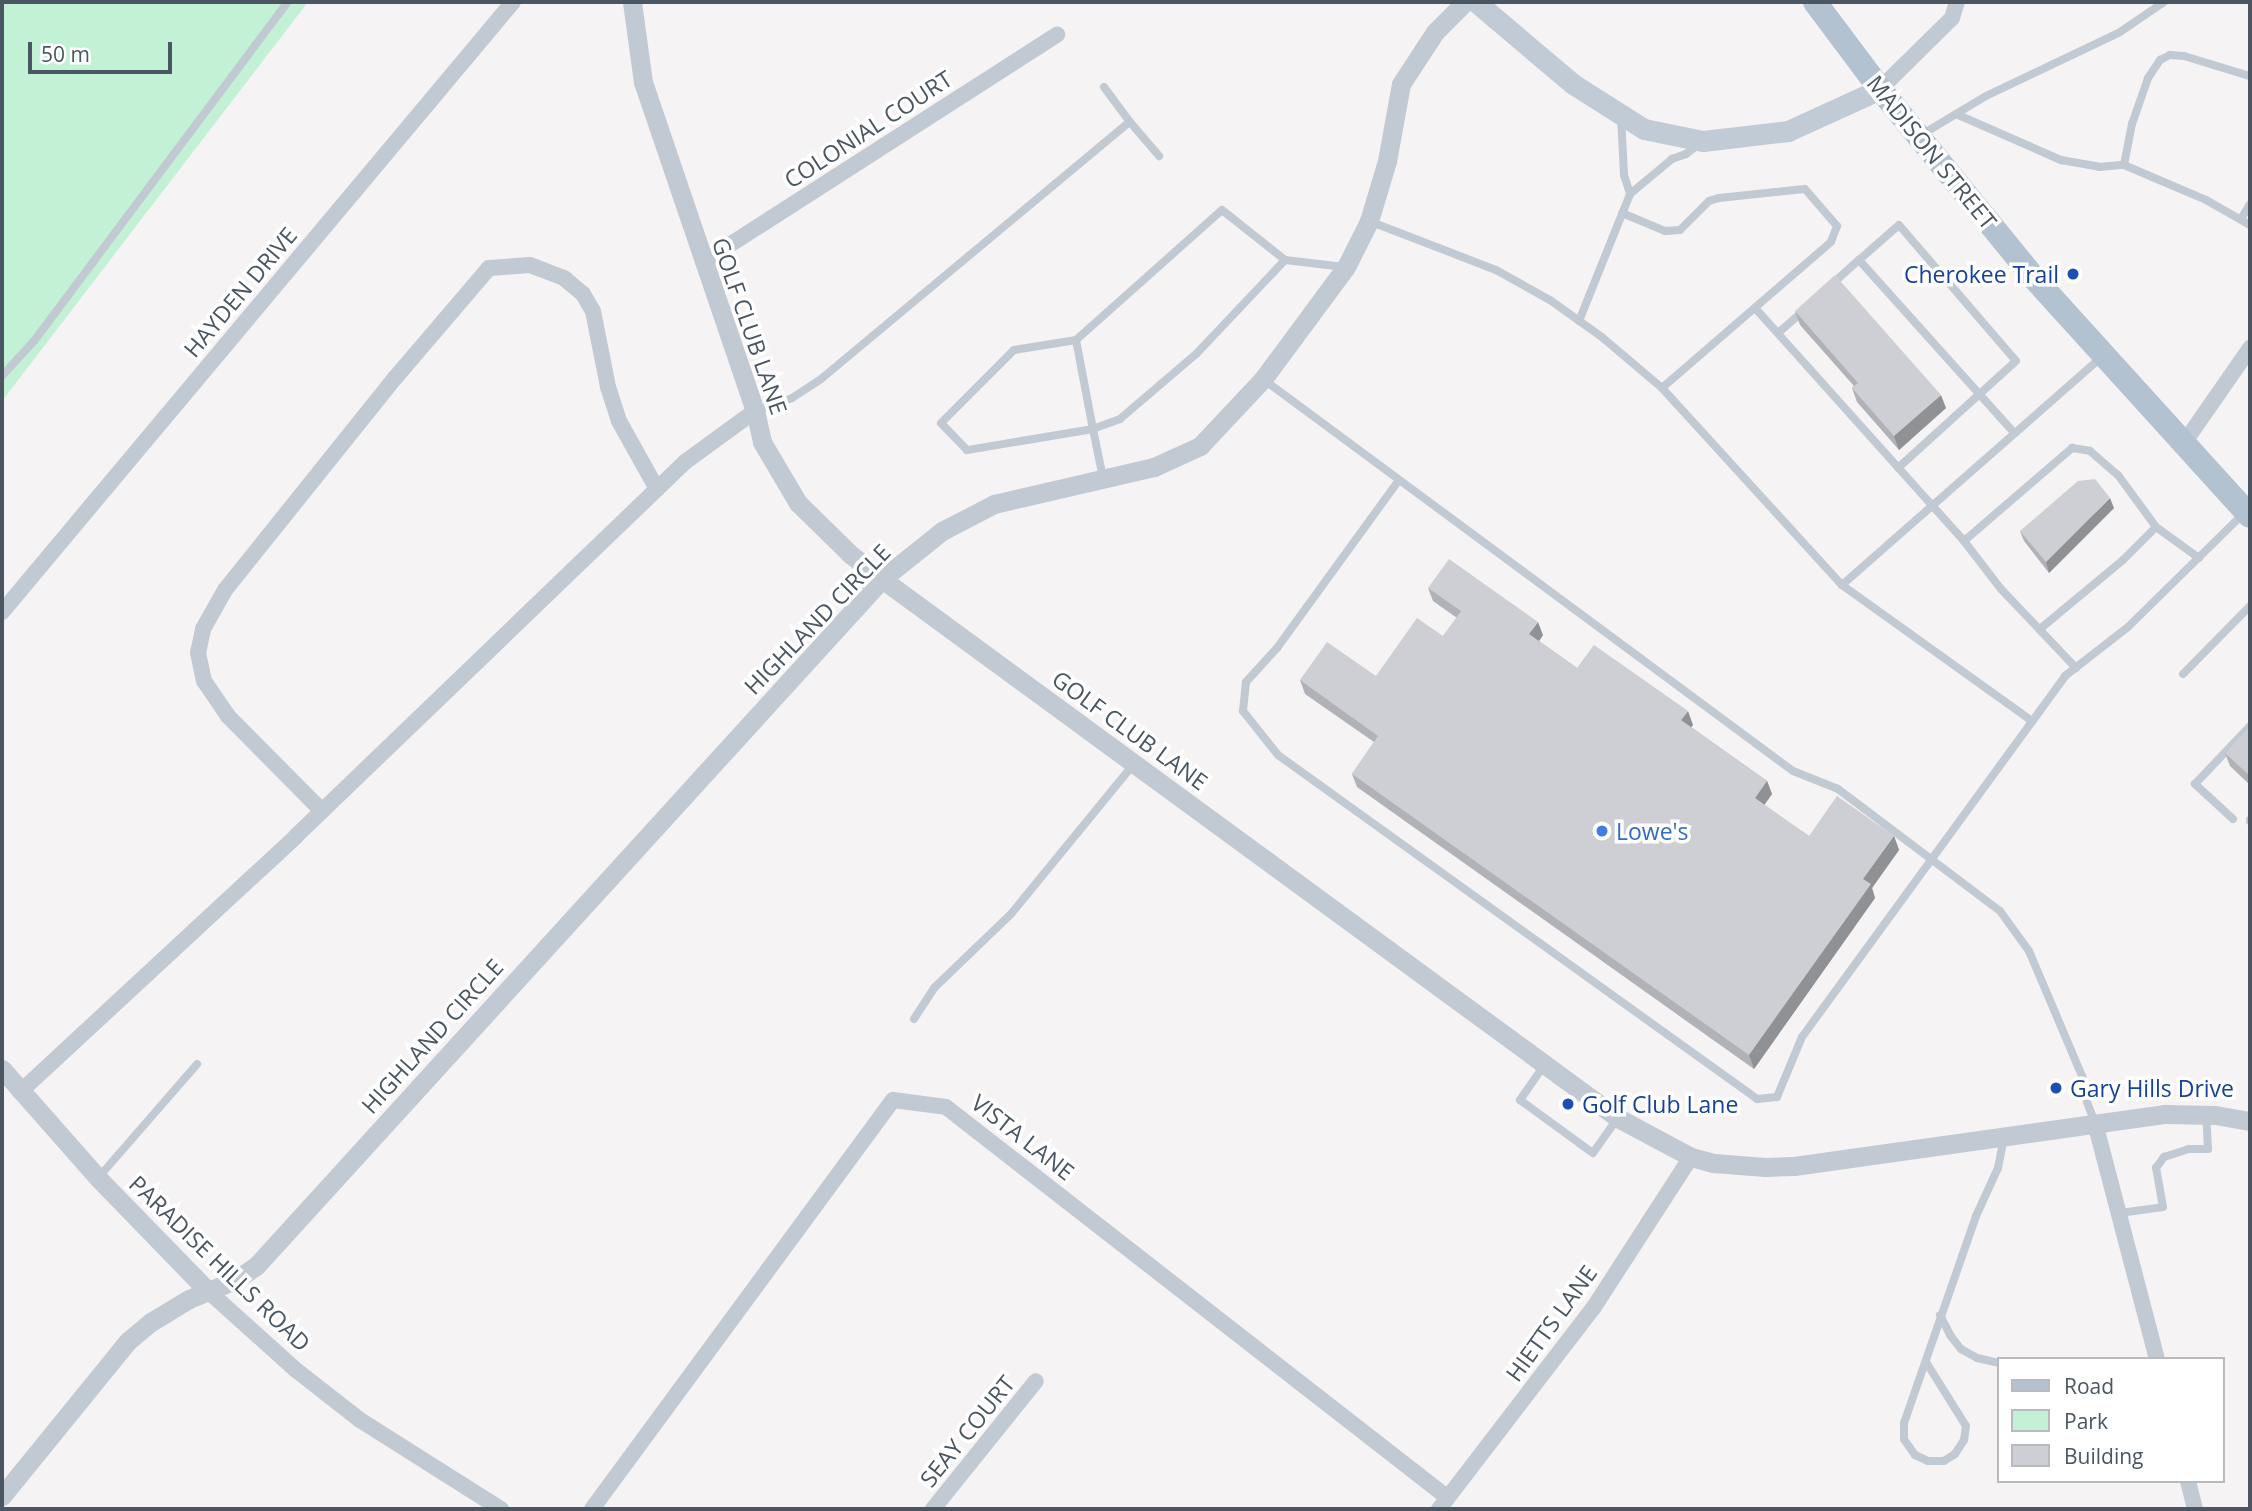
<!DOCTYPE html>
<style>
body{margin:0}
#map{position:relative;width:2252px;height:1511px;overflow:hidden;background:#f5f3f3;font-family:"Open Sans",sans-serif}
div>[style]{position:absolute}
[style*='--x']{left:calc(var(--x)*1px);top:calc(var(--y)*1px);width:calc(var(--w)*1px);rotate:calc(var(--a)*1deg)}
.green>*{inset:0;background:#c3f1d5}
.service>*{height:8px;margin:-4px;padding:0 4px;transform-origin:4px;border-radius:4px;background:#c1cad2}
.minor>*{height:16px;margin:-8px;padding:0 8px;transform-origin:8px;border-radius:8px;background:#c1cad2}
.tertiary>*{height:19px;margin:-9.5px;padding:0 9.5px;transform-origin:9.5px;border-radius:9.5px;background:#c1cad2}
.secondary>*{height:21px;margin:-10.5px;padding:0 10.5px;transform-origin:10.5px;border-radius:10.5px;background:#c1cbd6}
.primary>*{height:24px;margin:-12px;padding:0 12px;transform-origin:12px;border-radius:12px;background:#b3c2d1}
.wall>*{inset:0;background:#b0b2b7}
.shaded-wall>*{inset:0;background:#909195}
.building>*{inset:0;background:#cdcfd5}
.dots>*{width:19px;height:19px;translate:-50% -50%;box-sizing:border-box;border:4px solid #fff;border-radius:50%}
span{translate:-50% -50%;white-space:nowrap;text-align:center;line-height:1.15;-webkit-text-stroke:7px #fff;paint-order:stroke}
.street-label{font-size:23px;color:#4a5661}
.transit-label{font-size:23px;color:#164399}
.right{translate:-100% -50%;text-align:right}
.left{translate:0 -50%;text-align:left}
.shop-label{font-size:23px;color:#366cbe}
.frame{position:absolute;inset:0;border:4px solid #4a5661;pointer-events:none}
.legend{position:absolute;left:1997px;top:1357px;width:228px;height:126px;box-sizing:border-box;background:#fff;border:2px solid #b7bbc0;margin:0;padding:9px 12px;list-style:none;font-size:21px;color:#4a5661}
.legend li{display:flex;align-items:center;gap:14px;height:35px}
.legend b{width:35px;border:2px solid #b7bbc0}
.scale{position:absolute;left:28px;top:42px;width:144px;height:32px;box-sizing:border-box;border:4px solid #4a5661;border-top:0;padding-left:9px;font-size:21px;line-height:24px;white-space:nowrap;color:#4a5661;-webkit-text-stroke:5px #fff;paint-order:stroke}
</style>
<div id="map">
<div class="green">
<div style="clip-path:polygon(2px 2px,308px 2px,2px 401px)"></div>
</div>
<div class="service">
<div style="--x:1104;--y:87;--w:44;--a:53.4"></div>
<div style="--x:1956;--y:114;--w:115;--a:23.7"></div>
<div style="--x:2061;--y:160;--w:39;--a:10"></div>
<div style="--x:2099;--y:167;--w:25;--a:-5"></div>
<div style="--x:2124;--y:165;--w:89;--a:23.1"></div>
<div style="--x:2206;--y:200;--w:51;--a:29.6"></div>
<div style="--x:1621;--y:117;--w:58;--a:87"></div>
<div style="--x:1624;--y:175;--w:20;--a:72"></div>
<div style="--x:1921;--y:135;--w:76;--a:-31"></div>
<div style="--x:1986;--y:96;--w:148;--a:-25.5"></div>
<div style="--x:2120;--y:32;--w:53;--a:-34.3"></div>
<div style="--x:2124;--y:165;--w:42;--a:-79"></div>
<div style="--x:2132;--y:124;--w:49;--a:-70.8"></div>
<div style="--x:2148;--y:78;--w:22;--a:-56"></div>
<div style="--x:2160;--y:60;--w:11;--a:-27"></div>
<div style="--x:2170;--y:55;--w:14;--a:4"></div>
<div style="--x:2184;--y:56;--w:69;--a:16.9"></div>
<div style="--x:1622;--y:213;--w:47;--a:22.7"></div>
<div style="--x:1665;--y:231;--w:15;--a:-4"></div>
<div style="--x:1680;--y:230;--w:41;--a:-45"></div>
<div style="--x:1709;--y:201;--w:10;--a:-17"></div>
<div style="--x:1719;--y:198;--w:86;--a:-6"></div>
<div style="--x:1805;--y:189;--w:49;--a:49.1"></div>
<div style="--x:1837;--y:226;--w:17;--a:111"></div>
<div style="--x:1831;--y:242;--w:223;--a:139.2"></div>
<div style="--x:2241;--y:219;--w:17;--a:-59"></div>
<div style="--x:1369;--y:221;--w:136;--a:21.1"></div>
<div style="--x:1496;--y:270;--w:62;--a:29.1"></div>
<div style="--x:1550;--y:300;--w:65;--a:35.6"></div>
<div style="--x:1603;--y:338;--w:77;--a:40.3"></div>
<div style="--x:1662;--y:388;--w:267;--a:47.6"></div>
<div style="--x:1842;--y:585;--w:234;--a:35.6"></div>
<div style="--x:1285;--y:260;--w:60;--a:6.7"></div>
<div style="--x:1859;--y:260;--w:53;--a:-41.2"></div>
<div style="--x:1899;--y:225;--w:179;--a:49.3"></div>
<div style="--x:2016;--y:361;--w:159;--a:137.8"></div>
<div style="--x:1831;--y:285;--w:38;--a:-42"></div>
<div style="--x:1859;--y:260;--w:232;--a:48.1"></div>
<div style="--x:1755;--y:308;--w:313;--a:48.1"></div>
<div style="--x:1964;--y:541;--w:61;--a:52.4"></div>
<div style="--x:2001;--y:589;--w:109;--a:46.5"></div>
<div style="--x:1579;--y:321;--w:137;--a:-68.1"></div>
<div style="--x:1630;--y:194;--w:55;--a:-39.8"></div>
<div style="--x:1672;--y:159;--w:15;--a:-20"></div>
<div style="--x:1686;--y:154;--w:18;--a:-38"></div>
<div style="--x:1778;--y:333;--w:35;--a:-41"></div>
<div style="--x:1076;--y:340;--w:195;--a:-41.7"></div>
<div style="--x:1222;--y:210;--w:80;--a:38.4"></div>
<div style="--x:1285;--y:260;--w:129;--a:133.4"></div>
<div style="--x:1196;--y:354;--w:100;--a:139.5"></div>
<div style="--x:1120;--y:419;--w:29;--a:160"></div>
<div style="--x:1093;--y:429;--w:128;--a:170.5"></div>
<div style="--x:967;--y:450;--w:37;--a:-134"></div>
<div style="--x:941;--y:423;--w:103;--a:-45"></div>
<div style="--x:1014;--y:350;--w:63;--a:-9.2"></div>
<div style="--x:1076;--y:340;--w:91;--a:79.2"></div>
<div style="--x:1093;--y:429;--w:50;--a:78.5"></div>
<div style="--x:2;--y:376;--w:47;--a:-47.6"></div>
<div style="--x:34;--y:341;--w:424;--a:-53.2"></div>
<div style="--x:1263;--y:379;--w:659;--a:36.49"></div>
<div style="--x:1793;--y:771;--w:48;--a:21.8"></div>
<div style="--x:1838;--y:789;--w:203;--a:37"></div>
<div style="--x:2000;--y:911;--w:49;--a:54.1"></div>
<div style="--x:2029;--y:951;--w:136;--a:67"></div>
<div style="--x:2082;--y:1076;--w:26;--a:79"></div>
<div style="--x:2087;--y:1102;--w:22;--a:69"></div>
<div style="--x:755;--y:411;--w:39;--a:-19"></div>
<div style="--x:792;--y:398;--w:35;--a:-33"></div>
<div style="--x:821;--y:379;--w:402;--a:-39.8"></div>
<div style="--x:1130;--y:122;--w:45;--a:49.5"></div>
<div style="--x:1399;--y:480;--w:208;--a:126"></div>
<div style="--x:1277;--y:648;--w:46;--a:132.4"></div>
<div style="--x:1246;--y:682;--w:29;--a:96"></div>
<div style="--x:1243;--y:711;--w:56;--a:51.5"></div>
<div style="--x:1278;--y:755;--w:590;--a:35.68"></div>
<div style="--x:1757;--y:1099;--w:20;--a:-6"></div>
<div style="--x:1777;--y:1097;--w:65;--a:-67.4"></div>
<div style="--x:1802;--y:1037;--w:447;--a:-53.9"></div>
<div style="--x:2065;--y:676;--w:80;--a:-37.9"></div>
<div style="--x:2128;--y:627;--w:163;--a:-44.5"></div>
<div style="--x:2156;--y:527;--w:53;--a:35.8"></div>
<div style="--x:1964;--y:541;--w:143;--a:-40.7"></div>
<div style="--x:2072;--y:448;--w:18;--a:9"></div>
<div style="--x:2090;--y:451;--w:37;--a:41"></div>
<div style="--x:2118;--y:475;--w:64;--a:53.8"></div>
<div style="--x:2156;--y:527;--w:47;--a:135"></div>
<div style="--x:2123;--y:560;--w:107;--a:140.3"></div>
<div style="--x:1842;--y:585;--w:347;--a:-41.3"></div>
<div style="--x:2183;--y:674;--w:95;--a:-45.4"></div>
<div style="--x:2233;--y:819;--w:52;--a:-137.4"></div>
<div style="--x:2195;--y:784;--w:80;--a:-46.5"></div>
<div style="--x:2250;--y:820;--w:1;--a:90"></div>
<div style="--x:914;--y:1019;--w:37;--a:-57"></div>
<div style="--x:934;--y:988;--w:107;--a:-43.9"></div>
<div style="--x:1011;--y:914;--w:193;--a:-50.7"></div>
<div style="--x:1545;--y:1064;--w:44;--a:124.8"></div>
<div style="--x:1520;--y:1100;--w:90;--a:36"></div>
<div style="--x:1593;--y:1153;--w:42;--a:-54.8"></div>
<div style="--x:98;--y:1178;--w:151;--a:-49"></div>
<div style="--x:2120;--y:1213;--w:43;--a:-7.9"></div>
<div style="--x:2163;--y:1207;--w:40;--a:-100"></div>
<div style="--x:2156;--y:1168;--w:14;--a:-54"></div>
<div style="--x:2164;--y:1157;--w:26;--a:-18"></div>
<div style="--x:2189;--y:1149;--w:19;--a:0"></div>
<div style="--x:2208;--y:1149;--w:34;--a:-93"></div>
<div style="--x:1940;--y:1315;--w:22;--a:63"></div>
<div style="--x:1950;--y:1335;--w:18;--a:52"></div>
<div style="--x:1961;--y:1349;--w:18;--a:29"></div>
<div style="--x:1977;--y:1358;--w:22;--a:13"></div>
<div style="--x:1926;--y:1362;--w:75;--a:58"></div>
<div style="--x:1966;--y:1426;--w:14;--a:98"></div>
<div style="--x:1964;--y:1440;--w:17;--a:123"></div>
<div style="--x:1955;--y:1454;--w:13;--a:148"></div>
<div style="--x:1944;--y:1461;--w:16;--a:180"></div>
<div style="--x:1928;--y:1461;--w:14;--a:-155"></div>
<div style="--x:1915;--y:1455;--w:19;--a:-125"></div>
<div style="--x:1904;--y:1439;--w:16;--a:-90"></div>
<div style="--x:1904;--y:1423;--w:219;--a:-70.8"></div>
<div style="--x:1976;--y:1216;--w:53;--a:-65.4"></div>
<div style="--x:1998;--y:1168;--w:32;--a:-79"></div>
</div>
<div class="minor">
<div style="--x:1880;--y:89;--w:101;--a:-44.6"></div>
<div style="--x:1952;--y:18;--w:17;--a:-73"></div>
<div style="--x:703;--y:262;--w:421;--a:-32.7"></div>
<div style="--x:2184;--y:443;--w:116;--a:-55.2"></div>
<div style="--x:2;--y:612;--w:796;--a:-50.05"></div>
<div style="--x:322;--y:811;--w:134;--a:-134.7"></div>
<div style="--x:228;--y:716;--w:42;--a:-124.4"></div>
<div style="--x:204;--y:681;--w:29;--a:-102"></div>
<div style="--x:198;--y:653;--w:25;--a:-78"></div>
<div style="--x:203;--y:629;--w:45;--a:-60.6"></div>
<div style="--x:225;--y:590;--w:272;--a:-51.3"></div>
<div style="--x:395;--y:378;--w:145;--a:-49.5"></div>
<div style="--x:489;--y:268;--w:41;--a:-4.2"></div>
<div style="--x:530;--y:265;--w:36;--a:21"></div>
<div style="--x:564;--y:278;--w:25;--a:40"></div>
<div style="--x:583;--y:294;--w:20;--a:60"></div>
<div style="--x:593;--y:311;--w:77;--a:78.8"></div>
<div style="--x:608;--y:387;--w:36;--a:72"></div>
<div style="--x:619;--y:421;--w:78;--a:60.8"></div>
<div style="--x:20;--y:1092;--w:376;--a:-42.8"></div>
<div style="--x:296;--y:836;--w:540;--a:-43.87"></div>
<div style="--x:685;--y:462;--w:87;--a:-36.1"></div>
<div style="--x:2095;--y:1123;--w:244;--a:75.3"></div>
<div style="--x:207;--y:1290;--w:120;--a:42"></div>
<div style="--x:296;--y:1370;--w:81;--a:38"></div>
<div style="--x:360;--y:1420;--w:167;--a:32.3"></div>
<div style="--x:2188;--y:1481;--w:29;--a:76"></div>
<div style="--x:592;--y:1509;--w:508;--a:-53.65"></div>
<div style="--x:893;--y:1100;--w:53;--a:7.5"></div>
<div style="--x:946;--y:1107;--w:636;--a:37.91"></div>
<div style="--x:933;--y:1509;--w:164;--a:-51.2"></div>
<div style="--x:1439;--y:1509;--w:255;--a:-52.5"></div>
<div style="--x:1594;--y:1307;--w:179;--a:-57.1"></div>
</div>
<div class="tertiary">
<div style="--x:632;--y:2;--w:81;--a:82.2"></div>
<div style="--x:643;--y:82;--w:348;--a:71.2"></div>
<div style="--x:755;--y:411;--w:32;--a:77"></div>
<div style="--x:762;--y:442;--w:71;--a:59.5"></div>
<div style="--x:798;--y:503;--w:73;--a:44.4"></div>
<div style="--x:850;--y:554;--w:41;--a:38"></div>
<div style="--x:882;--y:579;--w:912;--a:36.22"></div>
<div style="--x:1618;--y:1118;--w:83;--a:28.1"></div>
<div style="--x:1691;--y:1157;--w:24;--a:15"></div>
<div style="--x:1714;--y:1163;--w:51;--a:4.5"></div>
<div style="--x:1765;--y:1167;--w:29;--a:-2"></div>
<div style="--x:1794;--y:1166;--w:375;--a:-8"></div>
<div style="--x:2165;--y:1114;--w:50;--a:1.1"></div>
<div style="--x:2215;--y:1115;--w:36;--a:10"></div>
<div style="--x:2;--y:1069;--w:145;--a:48.6"></div>
<div style="--x:98;--y:1178;--w:156;--a:45.8"></div>
<div style="--x:2;--y:1496;--w:200;--a:-50.9"></div>
<div style="--x:128;--y:1341;--w:30;--a:-40"></div>
<div style="--x:151;--y:1322;--w:44;--a:-31.2"></div>
<div style="--x:189;--y:1299;--w:50;--a:-22.4"></div>
<div style="--x:235;--y:1280;--w:25;--a:-34"></div>
<div style="--x:256;--y:1266;--w:929;--a:-47.66"></div>
<div style="--x:882;--y:579;--w:77;--a:-38.7"></div>
<div style="--x:942;--y:531;--w:59;--a:-27.4"></div>
<div style="--x:994;--y:504;--w:164;--a:-13"></div>
<div style="--x:1154;--y:467;--w:51;--a:-24.5"></div>
<div style="--x:1200;--y:446;--w:92;--a:-46.8"></div>
<div style="--x:1263;--y:379;--w:139;--a:-53.5"></div>
<div style="--x:1346;--y:267;--w:51;--a:-63.4"></div>
<div style="--x:1369;--y:221;--w:63;--a:-73.3"></div>
<div style="--x:1387;--y:161;--w:78;--a:-79.7"></div>
<div style="--x:1401;--y:84;--w:62;--a:-56.8"></div>
<div style="--x:1435;--y:32;--w:42;--a:-45"></div>
</div>
<div class="secondary">
<div style="--x:1476;--y:2;--w:127;--a:40.2"></div>
<div style="--x:1573;--y:84;--w:84;--a:32.4"></div>
<div style="--x:1644;--y:129;--w:60;--a:11.5"></div>
<div style="--x:1703;--y:141;--w:86;--a:-6.7"></div>
<div style="--x:1788;--y:131;--w:101;--a:-24.5"></div>
</div>
<div class="primary">
<div style="--x:1815;--y:2;--w:109;--a:53.2"></div>
<div style="--x:1880;--y:89;--w:244;--a:50.8"></div>
<div style="--x:2034;--y:278;--w:321;--a:47.8"></div>
</div>
<div class="wall">
<div style="clip-path:polygon(1795px 311px,1946px 408px,1899px 450px,1857px 402px,1852px 388px,1854px 386px,1800px 325px)"></div>
<div style="clip-path:polygon(2114px 508px,2049px 573px,2024px 541px,2020px 531px)"></div>
<div style="clip-path:polygon(1428px 588px,1543px 635px,1539px 641px,1577px 668px,1693px 725px,1691px 727px,1767px 781px,1772px 794px,1764px 805px,1809px 836px,1894px 836px,1899px 850px,1872px 888px,1875px 898px,1754px 1069px,1357px 787px,1352px 774px,1374px 742px,1305px 694px,1300px 680px,1376px 676px,1443px 636px,1457px 618px,1433px 601px)"></div>
<div style="clip-path:polygon(2250px 726px,2250px 785px,2230px 766px,2225px 753px)"></div>
</div>
<div class="shaded-wall">
<div style="clip-path:polygon(1941px 395px,1946px 408px,1899px 450px,1894px 436px)"></div>
<div style="clip-path:polygon(2110px 498px,2114px 508px,2049px 573px,2046px 562px)"></div>
<div style="clip-path:polygon(1538px 622px,1543px 635px,1534px 648px,1529px 634px)"></div>
<div style="clip-path:polygon(1688px 711px,1693px 725px,1686px 733px,1681px 720px)"></div>
<div style="clip-path:polygon(1767px 781px,1772px 794px,1760px 811px,1755px 798px)"></div>
<div style="clip-path:polygon(1894px 836px,1899px 850px,1872px 888px,1875px 898px,1754px 1069px,1749px 1055px,1863px 879px)"></div>
</div>
<div class="building">
<div style="clip-path:polygon(1835px 275px,1941px 395px,1894px 436px,1852px 388px,1858px 383px,1795px 311px)"></div>
<div style="clip-path:polygon(2095px 479px,2110px 498px,2046px 562px,2020px 531px,2078px 481px)"></div>
<div style="clip-path:polygon(1449px 559px,1538px 622px,1529px 634px,1577px 668px,1594px 645px,1688px 711px,1681px 720px,1767px 781px,1755px 798px,1809px 836px,1837px 796px,1894px 836px,1863px 879px,1871px 884px,1749px 1055px,1352px 774px,1378px 736px,1300px 680px,1327px 642px,1376px 676px,1417px 618px,1443px 636px,1461px 611px,1428px 588px)"></div>
<div style="clip-path:polygon(2250px 726px,2250px 776px,2225px 753px)"></div>
</div>
<div class="dots">
<div style="left:2073px;top:274px;background:#1a4fb4"></div>
<div style="left:1602px;top:831px;background:#3f7fe0"></div>
<div style="left:2056px;top:1088px;background:#1a4fb4"></div>
<div style="left:1568px;top:1104px;background:#1a4fb4"></div>
</div>
<div class="street-label">
<span style="left:868px;top:129px;rotate:-33deg">COLONIAL COURT</span>
<span style="left:1932px;top:152px;rotate:51deg">MADISON STREET</span>
<span style="left:240px;top:292px;rotate:-50deg">HAYDEN DRIVE</span>
<span style="left:750px;top:326px;rotate:71deg">GOLF CLUB LANE</span>
<span style="left:817px;top:619px;rotate:-46deg">HIGHLAND CIRCLE</span>
<span style="left:1130px;top:730px;rotate:36deg">GOLF CLUB LANE</span>
<span style="left:432px;top:1036px;rotate:-48deg">HIGHLAND CIRCLE</span>
<span style="left:1023px;top:1137px;rotate:38deg">VISTA LANE</span>
<span style="left:220px;top:1263px;rotate:44deg">PARADISE HILLS ROAD</span>
<span style="left:1551px;top:1323px;rotate:-54deg">HIETTS LANE</span>
<span style="left:967px;top:1431px;rotate:-51deg">SEAY COURT</span>
</div>
<div class="transit-label">
<span class="right" style="left:2059px;top:274px">Cherokee Trail</span>
<span class="left" style="left:2070px;top:1088px">Gary Hills Drive</span>
<span class="left" style="left:1582px;top:1104px">Golf Club Lane</span>
</div>
<div class="shop-label">
<span class="left" style="left:1616px;top:831px">Lowe's</span>
</div>
<div class="frame"></div>
<ul class="legend">
<li><b style="height:9px;background:#b3c2d1"></b>Road</li>
<li><b style="height:19px;background:#c3f1d5"></b>Park</li>
<li><b style="height:19px;background:#cdcfd5"></b>Building</li>
</ul>
<div class="scale">50 m</div>
</div>
